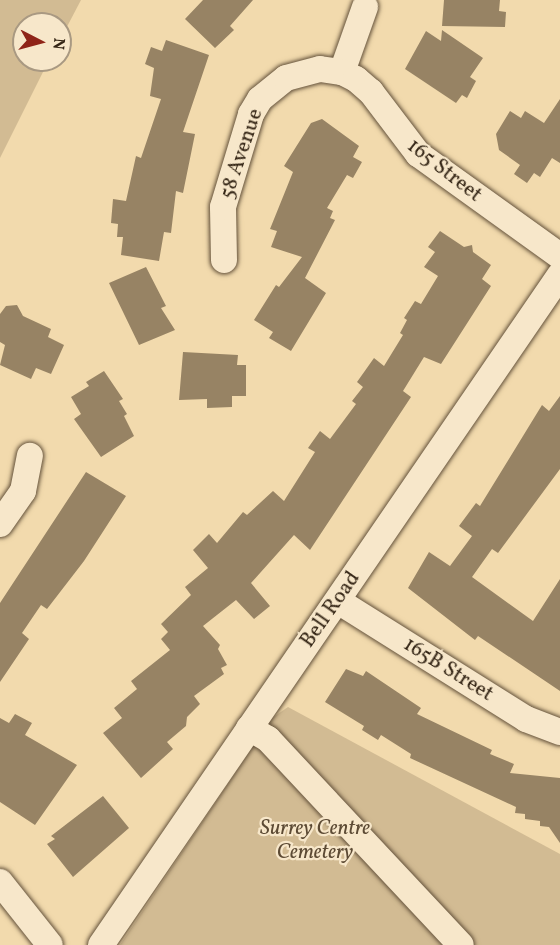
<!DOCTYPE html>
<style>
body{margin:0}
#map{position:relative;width:560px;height:945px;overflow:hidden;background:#f2daad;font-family:Vollkorn,serif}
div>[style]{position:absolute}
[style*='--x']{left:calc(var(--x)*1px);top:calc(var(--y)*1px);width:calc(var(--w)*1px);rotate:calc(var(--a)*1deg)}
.green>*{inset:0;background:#d2bb93}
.building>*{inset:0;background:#978364}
.roads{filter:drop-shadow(0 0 2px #64523b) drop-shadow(0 0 2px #64523b)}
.minor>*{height:26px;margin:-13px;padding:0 13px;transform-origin:13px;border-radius:13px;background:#f7e7ca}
span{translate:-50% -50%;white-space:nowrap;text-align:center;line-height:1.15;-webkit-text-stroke:4.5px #f7e7ca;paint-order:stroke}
.street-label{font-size:21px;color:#342515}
.park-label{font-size:21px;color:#5c4a34;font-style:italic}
.north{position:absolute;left:12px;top:12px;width:60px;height:60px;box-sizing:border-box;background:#f7e7ca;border:2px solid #a99982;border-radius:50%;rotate:96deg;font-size:16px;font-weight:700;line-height:24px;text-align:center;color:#342515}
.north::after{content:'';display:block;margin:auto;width:21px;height:27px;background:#8f2418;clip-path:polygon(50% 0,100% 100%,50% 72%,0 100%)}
</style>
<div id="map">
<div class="green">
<div style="clip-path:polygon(0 0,81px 0,60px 40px,60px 24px,24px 24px,24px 60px,49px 60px,0 158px)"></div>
<div style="clip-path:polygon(288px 707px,560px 854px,560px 945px,120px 945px,272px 718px)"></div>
</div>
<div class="building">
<div style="clip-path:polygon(203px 0,253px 0,230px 26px,234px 30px,215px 48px,185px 19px)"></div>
<div style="clip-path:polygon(444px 0,500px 0,499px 11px,506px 12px,505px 27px,442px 26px)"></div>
<div style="clip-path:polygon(442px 30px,483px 58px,470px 77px,476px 81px,467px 98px,462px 95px,456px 103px,405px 69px,426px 31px,441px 41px)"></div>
<div style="clip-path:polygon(166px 40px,209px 55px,183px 132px,195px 134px,183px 193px,176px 191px,171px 233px,164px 232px,159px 261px,121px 255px,123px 237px,117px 237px,118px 224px,111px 223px,113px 199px,126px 201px,136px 156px,141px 158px,161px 99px,150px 96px,154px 68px,145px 64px,151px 47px,162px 51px)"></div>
<div style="clip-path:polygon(560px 99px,560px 163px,552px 158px,540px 177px,534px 173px,527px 183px,514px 174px,520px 165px,499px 150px,496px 134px,510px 111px,521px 118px,525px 111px,544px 123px)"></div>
<div style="clip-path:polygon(322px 119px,359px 146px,353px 157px,362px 162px,353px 178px,347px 175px,327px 208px,333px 211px,330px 218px,335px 220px,305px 278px,326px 293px,291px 351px,269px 338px,273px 332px,254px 320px,276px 285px,279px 287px,302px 257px,271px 247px,277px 231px,270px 229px,293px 172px,284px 166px,311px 123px)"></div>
<div style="clip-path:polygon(440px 231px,464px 247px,472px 245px,473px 252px,491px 265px,482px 279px,491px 286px,441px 364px,424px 357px,403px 391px,411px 397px,310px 550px,294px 535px,251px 583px,270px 606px,254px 619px,236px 600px,203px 626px,220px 645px,218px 649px,227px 665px,221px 668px,224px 674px,194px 696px,200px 704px,187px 717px,186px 726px,167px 742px,173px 749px,141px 778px,103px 733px,122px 718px,114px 708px,137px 689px,131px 681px,170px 650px,161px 639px,168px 632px,161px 624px,191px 595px,185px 587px,208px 568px,193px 550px,209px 534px,217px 543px,243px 512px,247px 515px,273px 491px,284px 501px,315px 452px,308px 448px,320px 431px,330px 439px,356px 404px,352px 401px,363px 387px,357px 382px,374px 358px,384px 366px,403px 335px,400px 333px,407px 320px,404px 318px,415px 301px,421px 304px,438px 276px,424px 267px,435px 252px,428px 247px)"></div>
<div style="clip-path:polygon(146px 267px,166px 306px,161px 308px,175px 330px,139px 345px,109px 283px)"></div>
<div style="clip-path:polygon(17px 305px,23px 316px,51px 329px,48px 337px,64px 345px,51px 374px,36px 368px,31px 379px,0 365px,5px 345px,0 342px,0 314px,6px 306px)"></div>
<div style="clip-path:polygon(183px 352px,238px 355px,237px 365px,246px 365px,246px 396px,232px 396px,232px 407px,207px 408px,207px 399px,179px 400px)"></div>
<div style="clip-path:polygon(104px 371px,123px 399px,119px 401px,127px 414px,124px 416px,134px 436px,101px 457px,74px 419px,81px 414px,71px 397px,89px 386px,86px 382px)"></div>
<div style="clip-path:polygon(560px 396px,560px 469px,498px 553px,492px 549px,472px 577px,533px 621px,560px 579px,560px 691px,478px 636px,475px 640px,408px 588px,429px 552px,450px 566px,472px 536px,459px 526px,476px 503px,480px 506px,542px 405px,549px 411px)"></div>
<div style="clip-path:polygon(86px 472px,126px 496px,84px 561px,47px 609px,41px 605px,22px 633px,29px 639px,0 682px,0 603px)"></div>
<div style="clip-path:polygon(346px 669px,363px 676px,366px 671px,421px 708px,417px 714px,492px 750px,490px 754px,514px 764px,510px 773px,560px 778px,560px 843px,549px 827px,540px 826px,540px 821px,525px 819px,525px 814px,515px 813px,516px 807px,410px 758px,411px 754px,381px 735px,378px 740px,362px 730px,364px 726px,325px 702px)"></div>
<div style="clip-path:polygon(15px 714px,32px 723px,25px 735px,77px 765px,35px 825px,0 802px,0 718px,9px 723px)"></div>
<div style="clip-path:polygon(103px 796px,129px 828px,73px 877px,47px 844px,55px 839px,51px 836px)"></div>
</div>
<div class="roads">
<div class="minor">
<div style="--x:342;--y:72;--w:69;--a:-70.5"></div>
<div style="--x:224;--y:260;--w:53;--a:-91.1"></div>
<div style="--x:223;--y:207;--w:97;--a:-73.2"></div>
<div style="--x:251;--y:114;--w:17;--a:-59"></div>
<div style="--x:260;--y:99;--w:33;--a:-39"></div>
<div style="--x:286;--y:78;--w:35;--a:-15"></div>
<div style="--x:320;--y:69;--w:22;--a:8"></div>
<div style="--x:342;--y:72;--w:16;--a:27"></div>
<div style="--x:356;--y:79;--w:20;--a:41"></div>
<div style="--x:371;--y:92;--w:78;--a:52.8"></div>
<div style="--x:418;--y:154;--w:175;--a:35.7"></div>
<div style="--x:0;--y:524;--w:40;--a:-55.1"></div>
<div style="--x:23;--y:491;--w:36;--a:-79"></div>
<div style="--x:338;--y:601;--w:222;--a:32.1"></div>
<div style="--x:526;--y:719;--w:36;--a:21"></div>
<div style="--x:249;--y:728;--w:22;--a:30"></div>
<div style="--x:268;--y:739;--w:282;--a:46.9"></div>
<div style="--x:0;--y:882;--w:80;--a:51.6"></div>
<div style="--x:101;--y:945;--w:812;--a:-55.59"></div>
</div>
</div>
<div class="street-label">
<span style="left:242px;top:154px;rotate:-71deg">58 Avenue</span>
<span style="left:444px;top:171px;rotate:38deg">165 Street</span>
<span style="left:331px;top:610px;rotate:-55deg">Bell Road</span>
<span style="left:448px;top:670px;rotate:32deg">165B Street</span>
</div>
<div class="park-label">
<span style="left:315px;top:841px">Surrey Centre<br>Cemetery</span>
</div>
<div class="north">N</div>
</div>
